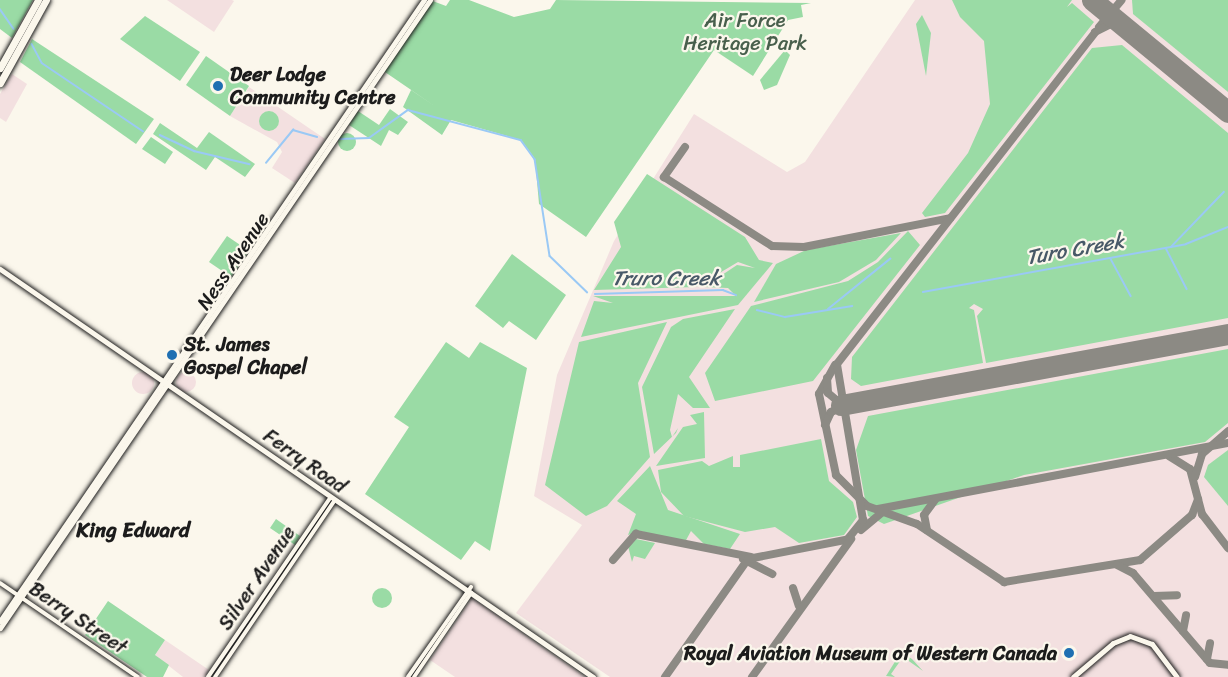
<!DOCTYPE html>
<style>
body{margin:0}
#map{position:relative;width:1228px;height:677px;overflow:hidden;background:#fbf7ec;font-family:Sriracha,sans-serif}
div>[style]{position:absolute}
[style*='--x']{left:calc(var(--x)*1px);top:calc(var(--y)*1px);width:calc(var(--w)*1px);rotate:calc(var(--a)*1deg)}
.built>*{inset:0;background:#f3e0e0}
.round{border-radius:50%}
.green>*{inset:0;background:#9adba5}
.stream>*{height:1.5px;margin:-0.75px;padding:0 0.75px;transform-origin:0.75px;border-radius:0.75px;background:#9ac9f5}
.taxiway>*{height:8px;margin:-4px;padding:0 4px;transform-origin:4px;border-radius:4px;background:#8c8a84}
.runway>*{height:21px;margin:-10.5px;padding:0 10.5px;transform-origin:10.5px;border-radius:10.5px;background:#8c8a84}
.roads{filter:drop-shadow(0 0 2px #1c1c1c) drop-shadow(0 0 2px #1c1c1c)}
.minor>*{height:4px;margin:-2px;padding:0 2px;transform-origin:2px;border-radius:2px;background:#fbf7ec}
.major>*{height:5px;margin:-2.5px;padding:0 2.5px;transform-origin:2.5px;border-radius:2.5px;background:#fbf7ec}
.highway>*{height:7px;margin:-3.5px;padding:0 3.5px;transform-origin:3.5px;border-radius:3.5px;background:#fbf7ec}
.dots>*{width:16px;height:16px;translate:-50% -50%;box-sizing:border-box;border:3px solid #fbf7ec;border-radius:50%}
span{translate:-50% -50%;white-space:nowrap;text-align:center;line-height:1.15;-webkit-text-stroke:4.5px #fbf7ec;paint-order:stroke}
.park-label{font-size:20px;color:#485f4c}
.poi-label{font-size:20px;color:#1c1c1c;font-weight:700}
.left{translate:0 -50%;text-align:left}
.right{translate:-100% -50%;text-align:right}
.street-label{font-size:20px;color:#1c1c1c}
.water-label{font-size:21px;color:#485968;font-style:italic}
.neighbourhood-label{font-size:21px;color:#1c1c1c;font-weight:700}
</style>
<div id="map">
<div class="built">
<div style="clip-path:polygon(167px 0,232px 0,234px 1px,214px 32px)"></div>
<div style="clip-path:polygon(915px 0,1228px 0,1228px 677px,610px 677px,516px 613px,582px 525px,534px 496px,557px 375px,614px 241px,694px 114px,787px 172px,805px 162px)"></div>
<div style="clip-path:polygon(12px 74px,27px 84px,6px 122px,0 118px,0 94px)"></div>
<div style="clip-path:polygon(249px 87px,325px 139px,295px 183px,272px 168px,282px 152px,277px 142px,230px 116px)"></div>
<div class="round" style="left:132px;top:372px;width:22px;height:22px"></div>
<div class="round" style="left:176px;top:372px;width:20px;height:20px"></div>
<div style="clip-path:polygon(472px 598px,585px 677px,455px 677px,430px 660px)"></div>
<div style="clip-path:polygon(165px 640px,209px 670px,205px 677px,183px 677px,155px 655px)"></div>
</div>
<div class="green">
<div style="clip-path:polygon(0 0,33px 0,12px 38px,0 29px)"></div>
<div style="clip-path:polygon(430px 0,446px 6px,450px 0,469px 0,514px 17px,550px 9px,556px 0,811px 3px,801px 5px,803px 17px,788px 20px,753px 76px,714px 50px,586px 237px,539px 204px,535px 159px,521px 140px,451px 120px,442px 135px,403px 107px,411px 90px,439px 109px,382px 70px)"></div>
<div style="clip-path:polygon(952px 0,1072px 0,1067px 7px,1072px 3px,1094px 22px,945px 213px,925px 217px,922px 213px,968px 153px,990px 104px,984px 41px,960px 17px)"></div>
<div style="clip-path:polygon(1132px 0,1228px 0,1228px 92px,1133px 14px)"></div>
<div style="clip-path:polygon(922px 15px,931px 33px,926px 76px,916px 24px)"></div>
<div style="clip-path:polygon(145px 16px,200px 52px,180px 81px,120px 39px)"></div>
<div style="clip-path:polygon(32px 39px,154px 119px,136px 144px,20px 62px)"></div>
<div style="clip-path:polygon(1122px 45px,1228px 133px,1228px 318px,986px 363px,977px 316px,983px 309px,974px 304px,969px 308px,974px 310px,983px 363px,861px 386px,851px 379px,852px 357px,1092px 48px)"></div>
<div style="clip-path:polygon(785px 50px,790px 55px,777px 85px,764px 90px,760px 80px)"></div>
<div style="clip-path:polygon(206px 56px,249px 86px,230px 116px,186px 85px)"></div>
<div style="clip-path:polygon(390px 109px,408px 122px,398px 135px,389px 130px,381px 146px,349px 125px,358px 111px,379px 125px)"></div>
<div class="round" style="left:259px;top:111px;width:20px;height:20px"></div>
<div style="clip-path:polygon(160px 123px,197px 148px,209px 132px,255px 164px,245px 177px,215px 157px,206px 170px,153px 134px)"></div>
<div class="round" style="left:338px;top:133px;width:18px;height:18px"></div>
<div style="clip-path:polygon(151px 137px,173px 152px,165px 164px,142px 149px)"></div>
<div style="clip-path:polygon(647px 174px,745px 237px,759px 260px,773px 263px,738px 305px,581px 337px,594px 301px,613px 303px,593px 296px,736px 296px,728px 288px,704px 287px,737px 265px,755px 268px,738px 262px,696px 287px,594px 290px,621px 247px,614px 222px)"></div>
<div style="clip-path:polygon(908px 231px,920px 245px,813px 381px,715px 401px,705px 373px,751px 306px,848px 281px,878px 262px)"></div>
<div style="clip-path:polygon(901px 233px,876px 260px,839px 282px,754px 302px,776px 264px,806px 250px)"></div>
<div style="clip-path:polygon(227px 236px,249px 251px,231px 277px,209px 262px)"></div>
<div style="clip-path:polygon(512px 254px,566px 295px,536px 340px,509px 321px,503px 328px,475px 306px)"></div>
<div style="clip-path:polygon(735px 309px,689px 377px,710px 408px,693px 408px,678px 394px,670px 430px,672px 437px,678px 428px,676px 433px,654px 454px,642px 387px,671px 327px,683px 319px)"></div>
<div style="clip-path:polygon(667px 322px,638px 383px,650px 457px,607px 506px,586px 516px,545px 485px,579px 342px)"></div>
<div style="clip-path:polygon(446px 342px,469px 358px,480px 342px,527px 368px,490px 551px,475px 541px,461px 560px,365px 494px,409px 427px,394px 417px)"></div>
<div style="clip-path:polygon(1228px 349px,1228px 423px,1205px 442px,1024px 475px,884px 524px,868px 516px,856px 450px,868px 416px)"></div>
<div style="clip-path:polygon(704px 412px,705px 458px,656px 466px,683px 427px,697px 424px,690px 415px)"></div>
<div style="clip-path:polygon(821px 439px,829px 481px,853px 502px,857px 517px,844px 535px,799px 543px,775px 527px,745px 532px,684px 516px,661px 492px,658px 470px,702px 461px,709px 466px,733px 456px,733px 467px,740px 467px,740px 455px)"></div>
<div style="clip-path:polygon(1228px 450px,1228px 506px,1204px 477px,1208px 465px)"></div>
<div style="clip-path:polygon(650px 466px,668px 510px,740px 534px,730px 549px,704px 544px,691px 531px,685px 542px,640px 531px,628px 535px,636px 514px,617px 501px)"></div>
<div style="clip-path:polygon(276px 519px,300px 536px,295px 545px,270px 528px)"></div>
<div style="clip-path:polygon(636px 539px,655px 543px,645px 559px,634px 556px,632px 562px,628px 546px)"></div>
<div class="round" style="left:372px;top:588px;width:20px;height:20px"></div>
<div style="clip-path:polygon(108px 601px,165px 640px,155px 655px,169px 665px,163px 677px,147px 677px,85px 635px)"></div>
<div style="clip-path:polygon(901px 652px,912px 659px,923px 671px,903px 657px,891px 674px,895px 677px,886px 676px)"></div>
</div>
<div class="stream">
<div style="--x:0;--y:9;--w:24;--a:55"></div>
<div style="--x:32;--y:44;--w:21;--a:62"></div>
<div style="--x:42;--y:63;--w:122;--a:34"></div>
<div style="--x:160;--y:135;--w:38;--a:25"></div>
<div style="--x:194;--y:151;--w:57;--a:13.3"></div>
<div style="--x:339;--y:139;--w:30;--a:-2"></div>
<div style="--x:369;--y:138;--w:48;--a:-35.7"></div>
<div style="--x:408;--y:110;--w:117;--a:14.9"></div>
<div style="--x:521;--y:140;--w:24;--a:54"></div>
<div style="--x:535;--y:159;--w:98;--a:81.2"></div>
<div style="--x:550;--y:256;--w:52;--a:44.2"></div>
<div style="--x:266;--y:163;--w:43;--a:-50.7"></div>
<div style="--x:293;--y:130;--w:25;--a:16"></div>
<div style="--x:1171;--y:247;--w:76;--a:-46.1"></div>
<div style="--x:1166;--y:248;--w:46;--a:62.9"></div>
<div style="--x:1111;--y:259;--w:42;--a:61.6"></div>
<div style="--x:923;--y:292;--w:267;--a:-10.3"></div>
<div style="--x:1186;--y:244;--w:45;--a:-22"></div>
<div style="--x:595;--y:294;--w:128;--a:-1.8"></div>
<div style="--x:723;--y:290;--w:14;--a:21"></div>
<div style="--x:828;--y:309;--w:80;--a:-38.9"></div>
<div style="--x:757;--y:310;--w:29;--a:14"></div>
<div style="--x:785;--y:317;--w:68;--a:-9.3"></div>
</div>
<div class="taxiway">
<div style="--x:1099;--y:27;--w:35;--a:-50"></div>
<div style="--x:685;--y:147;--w:37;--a:125"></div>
<div style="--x:664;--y:177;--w:128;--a:32.6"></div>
<div style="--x:772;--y:246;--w:32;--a:2"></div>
<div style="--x:804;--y:247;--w:149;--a:-11.2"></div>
<div style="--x:835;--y:365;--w:33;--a:119"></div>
<div style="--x:819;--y:394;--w:83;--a:78.1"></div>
<div style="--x:836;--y:475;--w:44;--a:45"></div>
<div style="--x:867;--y:506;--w:53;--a:19.8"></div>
<div style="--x:917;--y:524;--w:105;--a:33.7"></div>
<div style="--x:1004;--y:582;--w:138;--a:-9.2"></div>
<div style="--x:1140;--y:560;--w:69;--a:-40.9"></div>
<div style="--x:1192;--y:515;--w:17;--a:-69"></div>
<div style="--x:827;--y:378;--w:15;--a:86"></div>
<div style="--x:828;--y:393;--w:16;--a:40"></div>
<div style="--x:840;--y:403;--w:52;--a:-8.9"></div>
<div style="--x:825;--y:425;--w:14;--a:-65"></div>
<div style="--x:831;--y:412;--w:14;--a:-25"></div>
<div style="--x:1169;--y:456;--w:25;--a:32"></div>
<div style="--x:1190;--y:469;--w:47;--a:75.1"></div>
<div style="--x:1202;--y:514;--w:43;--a:52.6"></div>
<div style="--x:1195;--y:477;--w:24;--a:-73"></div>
<div style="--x:1202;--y:454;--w:35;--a:-41"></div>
<div style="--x:878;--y:509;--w:356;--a:-10.7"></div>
<div style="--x:861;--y:530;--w:31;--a:-40"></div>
<div style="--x:927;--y:530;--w:15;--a:-101"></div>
<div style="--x:924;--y:515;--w:19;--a:-54"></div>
<div style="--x:847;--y:540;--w:26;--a:-51"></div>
<div style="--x:863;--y:520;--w:158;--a:-99.5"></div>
<div style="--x:837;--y:364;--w:420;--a:-52.1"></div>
<div style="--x:1095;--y:32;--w:18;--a:-27"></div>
<div style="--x:1111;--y:24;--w:19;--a:21"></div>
<div style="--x:743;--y:559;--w:33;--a:27"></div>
<div style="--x:613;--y:560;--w:35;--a:-49"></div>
<div style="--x:636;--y:534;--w:117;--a:11.3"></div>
<div style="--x:1117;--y:565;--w:18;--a:27"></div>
<div style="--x:1133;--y:573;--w:118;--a:49.5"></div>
<div style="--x:1210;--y:663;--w:18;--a:6"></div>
<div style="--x:793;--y:588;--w:19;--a:72"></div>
<div style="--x:1154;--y:596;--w:23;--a:-2"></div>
<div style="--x:1183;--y:631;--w:16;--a:-79"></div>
<div style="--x:1207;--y:659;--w:16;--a:-79"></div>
<div style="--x:665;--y:677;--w:144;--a:-54.9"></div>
<div style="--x:748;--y:559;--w:104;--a:-11.1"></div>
<div style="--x:752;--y:677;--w:170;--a:-54.3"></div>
</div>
<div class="runway">
<div style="--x:1092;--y:0;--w:176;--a:39.5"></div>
<div style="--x:841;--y:405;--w:393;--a:-10.4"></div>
</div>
<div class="roads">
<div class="minor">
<div style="--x:0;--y:583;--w:167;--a:34.3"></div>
<div style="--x:208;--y:677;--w:218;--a:-55.7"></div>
<div style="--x:215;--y:677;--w:214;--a:-55.9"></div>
<div style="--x:408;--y:677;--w:110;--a:-55"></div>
<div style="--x:414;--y:677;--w:102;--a:-55.8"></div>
</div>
<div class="major">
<div style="--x:0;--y:269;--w:720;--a:34.53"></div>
<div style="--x:0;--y:621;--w:752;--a:-55.68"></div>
<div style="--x:0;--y:628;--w:761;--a:-55.6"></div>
<div style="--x:1073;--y:677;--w:52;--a:-40.4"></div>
<div style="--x:1113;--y:643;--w:18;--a:-22"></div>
<div style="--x:1130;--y:636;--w:23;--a:20"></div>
<div style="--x:1152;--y:644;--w:41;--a:52.9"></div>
</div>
<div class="highway">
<div style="--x:0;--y:68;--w:78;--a:-60.8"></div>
<div style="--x:0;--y:83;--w:95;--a:-61"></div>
</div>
</div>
<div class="dots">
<div style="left:218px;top:86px;background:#1f6fb2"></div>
<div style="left:172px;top:355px;background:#1f6fb2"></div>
<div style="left:1069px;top:653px;background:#1f6fb2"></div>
</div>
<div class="park-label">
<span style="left:745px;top:32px">Air Force<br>Heritage Park</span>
</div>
<div class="poi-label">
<span class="left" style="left:230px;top:86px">Deer Lodge<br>Community Centre</span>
<span class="left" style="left:184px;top:356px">St. James<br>Gospel Chapel</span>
<span class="right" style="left:1057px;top:653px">Royal Aviation Museum of Western Canada</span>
</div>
<div class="street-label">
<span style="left:233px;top:261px;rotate:-56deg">Ness Avenue</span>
<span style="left:305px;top:461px;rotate:35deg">Ferry Road</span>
<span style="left:257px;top:578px;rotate:-56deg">Silver Avenue</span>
<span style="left:78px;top:618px;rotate:34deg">Berry Street</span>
</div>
<div class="water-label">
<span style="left:1075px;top:249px;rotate:-10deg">Turo Creek</span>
<span style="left:666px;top:278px">Truro Creek</span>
</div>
<div class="neighbourhood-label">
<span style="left:133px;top:530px">King Edward</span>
</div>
</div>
